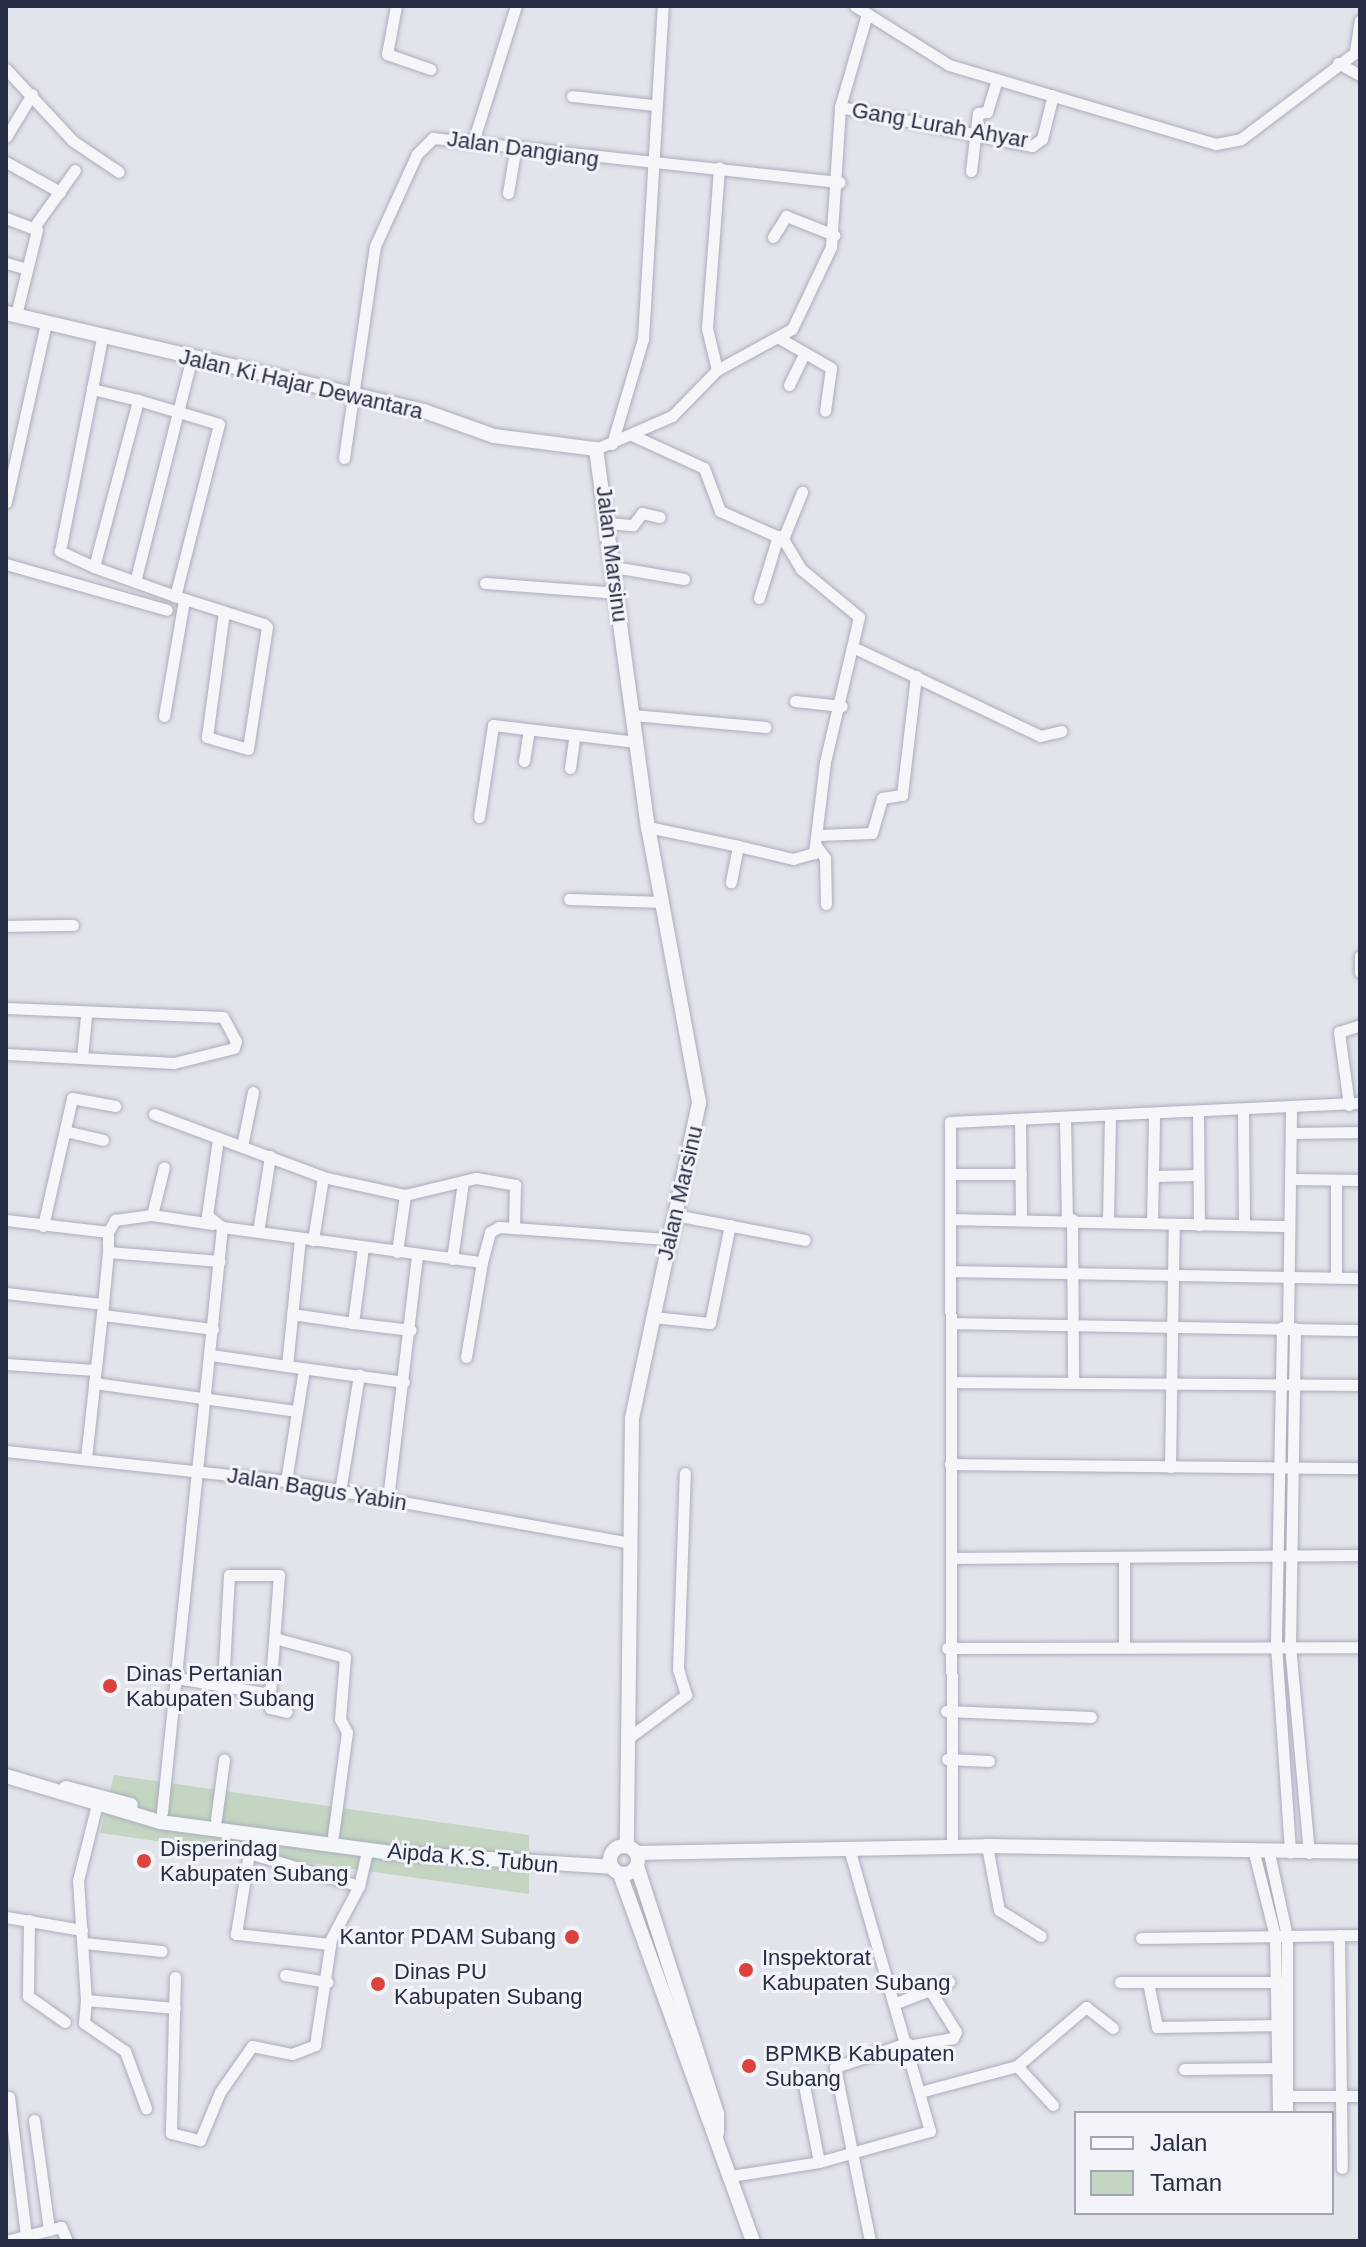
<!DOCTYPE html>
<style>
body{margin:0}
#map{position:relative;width:1366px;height:2247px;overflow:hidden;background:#e2e4ec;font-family:Arial,sans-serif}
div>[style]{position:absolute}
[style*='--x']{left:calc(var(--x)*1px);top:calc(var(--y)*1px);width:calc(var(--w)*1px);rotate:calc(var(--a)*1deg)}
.green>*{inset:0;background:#c4d6c2}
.roads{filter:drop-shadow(0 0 2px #aaadba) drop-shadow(0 0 2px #aaadba)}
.minor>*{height:11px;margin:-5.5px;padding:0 5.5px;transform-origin:5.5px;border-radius:5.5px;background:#f5f6f9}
.tertiary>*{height:14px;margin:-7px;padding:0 7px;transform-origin:7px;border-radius:7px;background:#f5f6f9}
.tertiary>.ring{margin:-7px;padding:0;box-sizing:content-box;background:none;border:14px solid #f5f6f9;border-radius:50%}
.dots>*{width:22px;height:22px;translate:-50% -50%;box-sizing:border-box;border:4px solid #f2f4f9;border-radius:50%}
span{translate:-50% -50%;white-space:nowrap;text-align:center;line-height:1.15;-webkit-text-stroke:6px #f2f4f9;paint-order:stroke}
.street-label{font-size:22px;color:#282e45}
.poi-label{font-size:22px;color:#282e45}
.left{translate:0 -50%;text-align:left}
.right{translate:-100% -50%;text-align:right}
.frame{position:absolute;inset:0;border:8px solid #282e45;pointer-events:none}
.legend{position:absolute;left:1074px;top:2111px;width:260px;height:104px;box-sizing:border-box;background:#f2f4f9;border:2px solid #a1a5b1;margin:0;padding:10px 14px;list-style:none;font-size:24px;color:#282e45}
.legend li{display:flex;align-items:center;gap:16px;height:40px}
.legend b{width:40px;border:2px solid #a1a5b1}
</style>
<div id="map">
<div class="green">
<div style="clip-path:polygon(114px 1775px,529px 1835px,529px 1894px,100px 1833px)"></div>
</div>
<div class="roads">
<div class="minor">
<div style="--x:396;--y:6;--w:49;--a:100.6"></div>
<div style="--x:387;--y:54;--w:46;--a:19.2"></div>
<div style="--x:855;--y:6;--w:111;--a:32.1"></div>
<div style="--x:949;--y:65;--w:278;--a:16.5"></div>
<div style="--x:1216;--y:144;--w:25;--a:-11"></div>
<div style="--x:1241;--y:139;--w:149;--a:-37.1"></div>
<div style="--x:1355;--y:51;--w:31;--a:-81"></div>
<div style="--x:1338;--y:63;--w:25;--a:29"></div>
<div style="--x:6;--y:69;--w:98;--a:47.1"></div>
<div style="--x:73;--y:141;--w:55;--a:34"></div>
<div style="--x:572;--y:96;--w:82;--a:6.3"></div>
<div style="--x:840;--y:107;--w:196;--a:11.5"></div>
<div style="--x:1032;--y:146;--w:12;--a:-35"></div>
<div style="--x:1042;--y:139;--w:45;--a:-76"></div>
<div style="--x:6;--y:137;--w:50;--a:-58.8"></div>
<div style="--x:473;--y:142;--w:143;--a:-72.5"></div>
<div style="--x:6;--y:162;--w:62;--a:29.1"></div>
<div style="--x:971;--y:171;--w:58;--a:-83.1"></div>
<div style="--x:978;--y:113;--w:9;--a:-6"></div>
<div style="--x:987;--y:112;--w:34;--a:-73"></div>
<div style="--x:508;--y:193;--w:43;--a:-80.5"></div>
<div style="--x:6;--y:218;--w:33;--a:21"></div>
<div style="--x:37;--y:230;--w:88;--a:103.9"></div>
<div style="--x:34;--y:227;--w:70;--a:-54.3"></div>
<div style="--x:773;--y:237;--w:25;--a:-58"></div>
<div style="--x:786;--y:216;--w:52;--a:21.6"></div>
<div style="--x:6;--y:263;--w:22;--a:16"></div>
<div style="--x:781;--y:339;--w:58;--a:30.1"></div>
<div style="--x:831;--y:368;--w:43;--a:97.9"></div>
<div style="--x:717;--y:370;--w:43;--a:-103.4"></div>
<div style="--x:707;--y:328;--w:161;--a:-85.7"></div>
<div style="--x:789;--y:385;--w:34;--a:-64"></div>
<div style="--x:92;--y:389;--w:52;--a:-78.9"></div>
<div style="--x:138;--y:400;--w:84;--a:16.5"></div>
<div style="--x:219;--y:424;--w:178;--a:104.3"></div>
<div style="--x:175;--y:596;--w:86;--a:-160.3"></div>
<div style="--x:94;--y:567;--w:173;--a:-75.2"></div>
<div style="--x:634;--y:436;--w:77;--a:24.6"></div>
<div style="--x:704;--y:468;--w:46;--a:69.6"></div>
<div style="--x:720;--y:511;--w:69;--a:24"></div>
<div style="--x:783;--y:539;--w:35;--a:59"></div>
<div style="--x:801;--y:569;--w:75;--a:39.6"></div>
<div style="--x:859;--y:617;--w:149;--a:103.2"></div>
<div style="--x:825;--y:762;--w:92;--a:96.9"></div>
<div style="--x:814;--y:853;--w:22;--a:164"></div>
<div style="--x:793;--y:859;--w:57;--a:-166.7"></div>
<div style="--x:612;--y:444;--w:109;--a:-73.6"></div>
<div style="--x:643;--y:339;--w:334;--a:-86.6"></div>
<div style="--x:596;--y:449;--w:83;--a:-23.5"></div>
<div style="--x:672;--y:416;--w:64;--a:-45.6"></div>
<div style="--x:717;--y:370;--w:85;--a:-28.7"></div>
<div style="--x:792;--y:329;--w:91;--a:-64.6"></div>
<div style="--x:831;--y:247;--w:140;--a:-86.3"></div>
<div style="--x:840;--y:107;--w:97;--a:-73.8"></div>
<div style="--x:344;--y:458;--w:214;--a:-81.7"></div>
<div style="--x:375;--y:246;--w:101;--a:-65.5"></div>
<div style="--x:417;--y:154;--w:23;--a:-45"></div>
<div style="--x:433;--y:138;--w:409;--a:6.2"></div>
<div style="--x:6;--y:502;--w:183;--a:-77.4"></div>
<div style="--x:608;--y:523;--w:25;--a:5"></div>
<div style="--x:633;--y:525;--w:15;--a:-53"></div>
<div style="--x:642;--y:513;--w:18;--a:13"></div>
<div style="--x:783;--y:539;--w:51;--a:-68"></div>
<div style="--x:6;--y:564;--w:167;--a:15.9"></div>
<div style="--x:94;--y:567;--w:38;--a:-155"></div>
<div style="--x:60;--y:551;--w:165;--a:-78.8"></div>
<div style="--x:92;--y:389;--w:47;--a:13.4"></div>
<div style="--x:614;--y:567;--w:71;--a:9.7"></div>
<div style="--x:135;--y:582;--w:229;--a:-75.8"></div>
<div style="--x:485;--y:583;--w:132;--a:4.3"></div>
<div style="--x:175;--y:596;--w:93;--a:17.5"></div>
<div style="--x:264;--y:624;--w:4;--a:45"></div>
<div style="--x:267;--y:627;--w:123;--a:98.9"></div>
<div style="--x:248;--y:749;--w:43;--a:-163.7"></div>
<div style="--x:207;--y:737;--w:126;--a:-82.3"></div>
<div style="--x:759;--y:598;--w:65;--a:-73"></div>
<div style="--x:857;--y:649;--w:203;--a:25.4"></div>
<div style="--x:1040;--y:736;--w:22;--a:-13"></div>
<div style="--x:795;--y:701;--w:47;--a:6.1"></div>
<div style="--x:633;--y:715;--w:133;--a:5.2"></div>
<div style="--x:164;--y:716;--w:118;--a:-80.2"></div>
<div style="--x:524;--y:761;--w:30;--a:-81"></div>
<div style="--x:570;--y:768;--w:29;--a:-82"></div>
<div style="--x:479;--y:817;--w:93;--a:-81.3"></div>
<div style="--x:493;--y:725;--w:144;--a:6.8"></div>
<div style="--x:648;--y:827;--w:92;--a:11.9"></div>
<div style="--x:738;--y:846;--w:37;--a:101"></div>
<div style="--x:819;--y:835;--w:53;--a:-2.2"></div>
<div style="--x:872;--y:833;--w:36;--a:-74"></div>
<div style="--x:882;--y:798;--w:20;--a:-9"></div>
<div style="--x:902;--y:795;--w:120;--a:-83.3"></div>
<div style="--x:817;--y:847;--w:14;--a:54"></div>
<div style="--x:825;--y:858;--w:46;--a:88.8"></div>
<div style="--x:569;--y:899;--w:94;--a:1.8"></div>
<div style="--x:6;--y:926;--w:67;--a:-0.9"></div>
<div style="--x:1360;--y:956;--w:16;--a:90"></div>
<div style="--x:6;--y:1008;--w:217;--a:2.4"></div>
<div style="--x:223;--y:1017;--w:27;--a:62"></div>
<div style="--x:236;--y:1041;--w:7;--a:106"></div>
<div style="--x:234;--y:1048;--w:62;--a:166"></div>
<div style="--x:174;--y:1063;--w:168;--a:-176.9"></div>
<div style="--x:82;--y:1058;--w:42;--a:-84.6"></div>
<div style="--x:1349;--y:1105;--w:74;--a:-97.8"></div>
<div style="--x:1339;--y:1032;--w:22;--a:-18"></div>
<div style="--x:1243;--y:1110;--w:115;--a:89.5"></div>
<div style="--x:1198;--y:1113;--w:112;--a:89.5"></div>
<div style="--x:154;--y:1114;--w:180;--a:20.4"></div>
<div style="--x:323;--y:1177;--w:64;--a:99"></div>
<div style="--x:1065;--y:1119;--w:100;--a:88.9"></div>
<div style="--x:1020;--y:1120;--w:98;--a:89.4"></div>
<div style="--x:65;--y:1131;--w:39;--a:13"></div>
<div style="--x:1292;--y:1133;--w:68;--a:-0.8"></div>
<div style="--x:218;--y:1139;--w:77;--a:98.2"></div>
<div style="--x:207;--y:1215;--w:19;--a:39"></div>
<div style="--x:222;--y:1227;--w:262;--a:7.7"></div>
<div style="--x:482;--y:1262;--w:31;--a:-75"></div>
<div style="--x:490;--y:1232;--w:10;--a:-29"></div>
<div style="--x:499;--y:1227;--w:169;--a:4.1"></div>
<div style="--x:242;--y:1146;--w:55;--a:-78.5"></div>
<div style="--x:953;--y:1174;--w:68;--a:0"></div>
<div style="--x:1155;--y:1176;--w:43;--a:-1.3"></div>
<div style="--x:323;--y:1177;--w:84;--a:12.4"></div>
<div style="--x:405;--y:1195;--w:73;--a:-13.5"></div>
<div style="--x:476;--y:1178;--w:40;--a:10"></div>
<div style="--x:515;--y:1185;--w:43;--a:91.3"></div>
<div style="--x:1292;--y:1179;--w:68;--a:0.8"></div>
<div style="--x:152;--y:1215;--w:49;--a:-76"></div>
<div style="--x:675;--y:1215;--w:132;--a:10.9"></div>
<div style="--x:953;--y:1219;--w:336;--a:1.2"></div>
<div style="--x:1072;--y:1219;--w:161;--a:89.6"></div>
<div style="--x:6;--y:1220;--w:103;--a:6.7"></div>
<div style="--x:108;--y:1232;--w:20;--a:90"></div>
<div style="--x:1108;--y:1220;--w:102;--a:-88.9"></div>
<div style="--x:1152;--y:1223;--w:108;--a:-88.9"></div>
<div style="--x:43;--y:1226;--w:131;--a:-77.2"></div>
<div style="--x:72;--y:1098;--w:44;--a:10.5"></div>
<div style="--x:108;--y:1232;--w:14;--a:-60"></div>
<div style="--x:115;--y:1220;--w:37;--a:-8"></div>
<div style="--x:152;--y:1215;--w:61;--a:8.5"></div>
<div style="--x:258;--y:1232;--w:77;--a:-81"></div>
<div style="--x:300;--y:1238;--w:129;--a:95.8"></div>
<div style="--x:287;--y:1366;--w:118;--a:7.8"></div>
<div style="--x:363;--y:1247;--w:77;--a:97.5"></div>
<div style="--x:353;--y:1323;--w:58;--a:6.9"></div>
<div style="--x:397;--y:1252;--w:58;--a:-82"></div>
<div style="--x:452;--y:1259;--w:78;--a:-81.9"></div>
<div style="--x:952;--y:1271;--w:408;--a:1"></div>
<div style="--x:1336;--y:1277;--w:97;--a:-90"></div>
<div style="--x:6;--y:1293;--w:98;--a:6.5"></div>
<div style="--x:103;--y:1304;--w:156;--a:96.3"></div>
<div style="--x:103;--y:1304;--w:52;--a:-84.5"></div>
<div style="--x:108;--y:1252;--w:112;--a:4.6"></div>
<div style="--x:292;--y:1314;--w:62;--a:8.4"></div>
<div style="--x:103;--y:1315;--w:111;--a:7.3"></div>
<div style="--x:653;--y:1317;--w:57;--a:6"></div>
<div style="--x:710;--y:1323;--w:100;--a:-78.5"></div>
<div style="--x:951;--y:1323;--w:409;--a:1"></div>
<div style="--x:1282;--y:1327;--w:318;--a:91.1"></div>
<div style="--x:1276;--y:1645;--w:208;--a:86.1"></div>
<div style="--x:1288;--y:1328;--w:220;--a:-89.2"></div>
<div style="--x:1295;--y:1328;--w:317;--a:90.9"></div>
<div style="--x:1290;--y:1645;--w:209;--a:84.8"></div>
<div style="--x:211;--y:1355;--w:77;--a:8.2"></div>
<div style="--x:466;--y:1357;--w:96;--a:-80.4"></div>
<div style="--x:6;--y:1364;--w:89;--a:3.9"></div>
<div style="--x:952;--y:1382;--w:408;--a:0.4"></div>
<div style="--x:94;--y:1383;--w:205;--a:7.9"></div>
<div style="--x:6;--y:1451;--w:282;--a:6.1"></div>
<div style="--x:286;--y:1481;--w:344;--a:10.2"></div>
<div style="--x:950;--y:1464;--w:410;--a:0.6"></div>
<div style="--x:1170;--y:1467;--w:242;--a:-89.1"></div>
<div style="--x:286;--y:1481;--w:113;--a:-80.9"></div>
<div style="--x:340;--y:1492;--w:119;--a:-80.8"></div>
<div style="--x:388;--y:1499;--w:247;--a:-83.2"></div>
<div style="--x:951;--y:1558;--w:409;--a:-0.4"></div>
<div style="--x:278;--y:1639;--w:69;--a:15"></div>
<div style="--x:345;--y:1657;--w:62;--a:94.6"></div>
<div style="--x:340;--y:1719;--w:15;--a:62"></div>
<div style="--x:347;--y:1732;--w:104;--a:97.7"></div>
<div style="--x:1124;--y:1647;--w:90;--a:-90"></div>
<div style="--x:947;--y:1648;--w:413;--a:-0.1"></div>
<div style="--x:171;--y:1677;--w:100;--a:9.7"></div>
<div style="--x:270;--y:1694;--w:119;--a:-85.7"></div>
<div style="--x:279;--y:1575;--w:50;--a:180"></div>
<div style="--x:229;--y:1575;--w:110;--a:93.1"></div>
<div style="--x:270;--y:1694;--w:14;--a:90"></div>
<div style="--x:270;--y:1708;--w:17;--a:13"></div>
<div style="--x:946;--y:1711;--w:145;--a:2.4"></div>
<div style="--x:631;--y:1736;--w:69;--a:-36.7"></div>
<div style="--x:686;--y:1695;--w:27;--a:-107"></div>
<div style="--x:678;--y:1669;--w:196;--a:-88"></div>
<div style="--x:947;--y:1759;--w:42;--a:2.7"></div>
<div style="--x:96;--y:1808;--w:74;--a:104"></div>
<div style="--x:78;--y:1880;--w:120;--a:86.2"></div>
<div style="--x:86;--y:2000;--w:89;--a:5.1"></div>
<div style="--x:162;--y:1812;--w:588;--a:-84.14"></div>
<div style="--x:216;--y:1819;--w:60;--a:-82.3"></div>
<div style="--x:987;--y:1846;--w:65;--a:79.4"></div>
<div style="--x:999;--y:1910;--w:49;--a:31.8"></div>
<div style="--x:952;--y:1847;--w:725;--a:-90.16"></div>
<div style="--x:950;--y:1122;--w:410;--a:-2.7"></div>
<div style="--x:1254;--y:1853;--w:86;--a:75.8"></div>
<div style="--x:1275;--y:1936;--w:177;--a:89"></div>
<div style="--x:1269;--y:1853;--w:85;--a:77.8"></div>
<div style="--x:1287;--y:1936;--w:177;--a:90"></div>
<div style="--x:6;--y:1917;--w:77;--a:9.7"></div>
<div style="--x:29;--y:1920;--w:76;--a:90.8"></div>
<div style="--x:28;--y:1996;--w:45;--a:35.1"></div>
<div style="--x:1339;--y:1935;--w:233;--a:89.3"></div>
<div style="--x:1141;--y:1938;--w:219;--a:-0.8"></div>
<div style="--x:84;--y:1943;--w:78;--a:5.9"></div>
<div style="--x:330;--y:1944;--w:95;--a:-173.9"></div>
<div style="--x:236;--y:1934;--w:82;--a:-80.9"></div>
<div style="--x:249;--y:1853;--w:115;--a:16.7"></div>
<div style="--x:359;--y:1886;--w:37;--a:-77"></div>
<div style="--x:285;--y:1975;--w:43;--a:9.5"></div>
<div style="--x:175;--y:1977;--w:156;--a:91.5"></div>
<div style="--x:171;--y:2133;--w:30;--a:14"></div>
<div style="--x:200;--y:2140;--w:52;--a:-67.4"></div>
<div style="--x:220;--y:2092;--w:56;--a:-55.2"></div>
<div style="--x:252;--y:2046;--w:41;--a:11.3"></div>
<div style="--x:292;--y:2054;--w:25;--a:-21"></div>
<div style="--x:315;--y:2045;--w:107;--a:-81.4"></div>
<div style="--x:331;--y:1939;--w:60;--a:-62.2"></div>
<div style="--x:1120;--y:1982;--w:162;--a:0"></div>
<div style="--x:1148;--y:1982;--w:46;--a:78.7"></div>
<div style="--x:1157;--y:2027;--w:125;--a:-0.9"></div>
<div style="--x:930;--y:1990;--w:21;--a:-23"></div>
<div style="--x:86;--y:2000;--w:23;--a:95"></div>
<div style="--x:84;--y:2023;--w:50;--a:34.3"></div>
<div style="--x:125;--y:2051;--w:61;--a:69.8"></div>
<div style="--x:896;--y:2003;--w:36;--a:-21"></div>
<div style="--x:930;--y:1990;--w:49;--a:58.2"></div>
<div style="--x:956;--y:2032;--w:7;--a:117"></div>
<div style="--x:953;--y:2038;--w:47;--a:170.1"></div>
<div style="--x:1017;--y:2066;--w:53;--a:47.3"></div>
<div style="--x:1184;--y:2069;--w:98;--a:-0.6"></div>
<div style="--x:804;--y:2085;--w:78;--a:79"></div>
<div style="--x:920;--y:2092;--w:100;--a:-15"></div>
<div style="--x:1017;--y:2066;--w:91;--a:-40.5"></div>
<div style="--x:1086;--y:2007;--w:34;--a:38"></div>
<div style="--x:1282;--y:2096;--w:78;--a:0"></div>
<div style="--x:9;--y:2097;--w:140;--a:83"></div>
<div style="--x:34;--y:2120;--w:111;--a:82.2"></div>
<div style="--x:731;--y:2176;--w:89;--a:-9"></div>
<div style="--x:819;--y:2162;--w:115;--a:-15.6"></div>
<div style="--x:930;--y:2131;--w:294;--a:-106"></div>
<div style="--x:6;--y:2241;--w:57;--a:-14.3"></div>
<div style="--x:61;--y:2227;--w:15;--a:67"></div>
<div style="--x:870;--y:2241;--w:177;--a:-101.4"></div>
<div style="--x:835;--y:2067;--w:76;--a:-18.4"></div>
</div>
<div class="tertiary">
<div style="--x:6;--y:313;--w:429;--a:13.2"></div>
<div style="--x:424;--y:411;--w:74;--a:19.7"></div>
<div style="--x:494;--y:436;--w:103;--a:7.3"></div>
<div style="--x:596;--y:449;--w:382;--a:82.2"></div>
<div style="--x:648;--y:827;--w:281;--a:79.5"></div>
<div style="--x:699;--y:1103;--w:323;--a:102"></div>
<div style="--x:632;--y:1419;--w:426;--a:90.7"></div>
<div style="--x:6;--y:1776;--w:161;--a:16.6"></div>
<div style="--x:160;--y:1822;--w:234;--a:7.6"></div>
<div style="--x:392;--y:1853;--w:220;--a:3.6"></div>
<div style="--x:66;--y:1788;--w:67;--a:14.7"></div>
<div class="ring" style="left:610px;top:1846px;width:14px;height:14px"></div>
<div style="--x:637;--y:1853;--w:350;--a:-1.1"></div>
<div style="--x:987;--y:1846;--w:373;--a:0.9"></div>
<div style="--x:637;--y:1866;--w:261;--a:72.1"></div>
<div style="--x:717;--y:2114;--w:19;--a:90"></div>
<div style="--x:620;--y:1874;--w:390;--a:70.1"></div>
</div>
</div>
<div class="dots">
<div style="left:110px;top:1686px;background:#da433e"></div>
<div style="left:144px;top:1861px;background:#da433e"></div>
<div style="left:572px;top:1937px;background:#da433e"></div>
<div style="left:746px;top:1970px;background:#da433e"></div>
<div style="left:378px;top:1984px;background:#da433e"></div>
<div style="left:749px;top:2066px;background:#da433e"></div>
</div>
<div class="street-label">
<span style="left:940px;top:125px;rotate:10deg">Gang Lurah Ahyar</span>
<span style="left:523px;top:149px;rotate:8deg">Jalan Dangiang</span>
<span style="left:301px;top:384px;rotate:13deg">Jalan Ki Hajar Dewantara</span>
<span style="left:612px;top:554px;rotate:83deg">Jalan Marsinu</span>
<span style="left:680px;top:1193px;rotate:-77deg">Jalan Marsinu</span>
<span style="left:317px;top:1489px;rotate:9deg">Jalan Bagus Yabin</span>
<span style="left:473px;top:1858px;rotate:5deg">Aipda K.S. Tubun</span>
</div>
<div class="poi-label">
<span class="left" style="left:126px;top:1686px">Dinas Pertanian<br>Kabupaten Subang</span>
<span class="left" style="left:160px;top:1861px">Disperindag<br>Kabupaten Subang</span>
<span class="right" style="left:556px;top:1937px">Kantor PDAM Subang</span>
<span class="left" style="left:762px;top:1970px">Inspektorat<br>Kabupaten Subang</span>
<span class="left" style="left:394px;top:1984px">Dinas PU<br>Kabupaten Subang</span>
<span class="left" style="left:765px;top:2066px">BPMKB Kabupaten<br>Subang</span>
</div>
<div class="frame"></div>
<ul class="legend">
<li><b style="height:10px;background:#f5f6f9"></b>Jalan</li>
<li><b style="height:22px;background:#c4d6c2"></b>Taman</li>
</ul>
</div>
